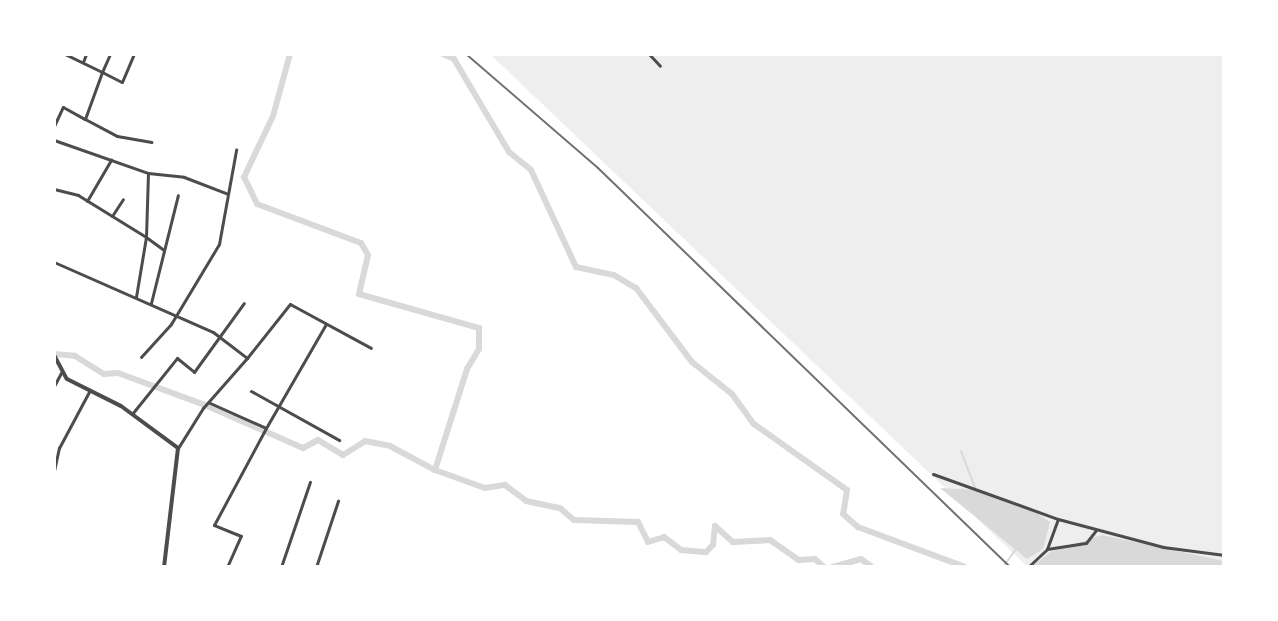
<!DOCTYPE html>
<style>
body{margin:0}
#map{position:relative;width:1278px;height:621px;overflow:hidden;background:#fff;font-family:"Titillium Web",sans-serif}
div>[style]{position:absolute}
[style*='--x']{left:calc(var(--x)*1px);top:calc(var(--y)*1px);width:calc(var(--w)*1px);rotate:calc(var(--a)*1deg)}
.green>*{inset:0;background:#eee}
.water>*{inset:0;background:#d9d9d9}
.stream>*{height:2px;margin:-1px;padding:0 1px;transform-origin:1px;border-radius:1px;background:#d9d9d9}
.canal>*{height:6px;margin:-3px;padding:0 3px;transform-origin:3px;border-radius:3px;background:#d9d9d9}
.minor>*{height:3px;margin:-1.5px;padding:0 1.5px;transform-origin:1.5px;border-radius:1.5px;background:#4c4c4c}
.tertiary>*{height:4px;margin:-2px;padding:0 2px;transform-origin:2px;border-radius:2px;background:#4c4c4c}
.rail>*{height:2px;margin:-1px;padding:0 1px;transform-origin:1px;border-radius:1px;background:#707070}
span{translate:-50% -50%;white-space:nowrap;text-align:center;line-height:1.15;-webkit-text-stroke:7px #fff;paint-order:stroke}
.frame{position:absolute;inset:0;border:56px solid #fff;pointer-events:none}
</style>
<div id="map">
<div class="green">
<div style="clip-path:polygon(490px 54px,1224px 54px,1224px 561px,1050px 552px,1028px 567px)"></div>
</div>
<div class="water">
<div style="clip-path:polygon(940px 488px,976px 490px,1035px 512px,1050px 522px,1043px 549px,1027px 559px)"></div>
<div style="clip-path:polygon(1102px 535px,1224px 561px,1224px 567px,1031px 567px,1050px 552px)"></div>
</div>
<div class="stream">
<div style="--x:961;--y:451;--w:39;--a:69"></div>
<div style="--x:1003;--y:567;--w:24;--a:-54"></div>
</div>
<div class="canal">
<div style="--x:290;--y:54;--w:64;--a:105.3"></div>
<div style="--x:273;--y:116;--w:68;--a:115.4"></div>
<div style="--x:244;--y:177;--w:30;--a:64"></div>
<div style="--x:257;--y:204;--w:111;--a:20.6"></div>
<div style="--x:361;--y:243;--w:14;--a:60"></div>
<div style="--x:368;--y:255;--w:40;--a:103"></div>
<div style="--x:359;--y:294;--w:125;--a:15.8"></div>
<div style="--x:479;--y:328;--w:21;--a:90"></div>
<div style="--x:479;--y:349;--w:23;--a:121"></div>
<div style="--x:467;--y:369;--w:106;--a:107.6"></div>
<div style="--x:435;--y:470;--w:53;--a:19.8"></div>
<div style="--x:485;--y:488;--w:20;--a:-9"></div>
<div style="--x:505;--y:485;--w:26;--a:37"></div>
<div style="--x:526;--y:501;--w:35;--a:12"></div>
<div style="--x:560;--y:508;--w:18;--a:41"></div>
<div style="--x:574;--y:520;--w:64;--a:1.8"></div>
<div style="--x:638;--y:522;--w:22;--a:63"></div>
<div style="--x:648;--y:542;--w:17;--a:-17"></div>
<div style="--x:664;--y:537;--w:21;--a:37"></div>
<div style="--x:681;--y:550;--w:25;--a:5"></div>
<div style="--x:706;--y:552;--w:10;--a:-45"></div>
<div style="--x:713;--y:545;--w:19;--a:-84"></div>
<div style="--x:715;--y:526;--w:24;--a:42"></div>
<div style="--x:733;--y:542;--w:37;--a:-3"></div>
<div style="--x:770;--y:540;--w:35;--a:35"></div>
<div style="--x:799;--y:560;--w:16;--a:-4"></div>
<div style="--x:815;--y:559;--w:12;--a:42"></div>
<div style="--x:443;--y:54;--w:12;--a:24"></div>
<div style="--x:454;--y:59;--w:108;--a:59.4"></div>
<div style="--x:509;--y:152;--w:28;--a:39"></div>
<div style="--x:531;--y:170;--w:107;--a:65.1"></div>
<div style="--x:576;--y:267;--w:39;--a:12"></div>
<div style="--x:614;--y:275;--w:26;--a:31"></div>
<div style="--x:636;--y:288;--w:93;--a:52.9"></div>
<div style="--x:692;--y:362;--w:51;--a:38.7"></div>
<div style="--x:732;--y:394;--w:37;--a:54"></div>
<div style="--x:754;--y:424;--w:114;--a:35.4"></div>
<div style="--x:847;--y:490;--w:24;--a:99"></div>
<div style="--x:843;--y:514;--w:20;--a:41"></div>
<div style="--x:858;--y:527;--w:114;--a:20.5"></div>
<div style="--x:54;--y:354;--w:21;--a:5"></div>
<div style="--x:75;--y:356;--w:34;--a:32"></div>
<div style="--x:104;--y:374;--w:14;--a:-4"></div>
<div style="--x:118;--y:373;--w:93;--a:20.2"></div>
<div style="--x:205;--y:405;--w:107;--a:23.7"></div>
<div style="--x:303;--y:448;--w:17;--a:-28"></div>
<div style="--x:318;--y:440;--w:29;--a:31"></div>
<div style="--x:343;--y:455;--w:26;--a:-32"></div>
<div style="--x:365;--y:441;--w:25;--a:11"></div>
<div style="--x:390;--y:446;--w:51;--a:28.1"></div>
<div style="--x:833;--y:567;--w:29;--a:-16"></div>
<div style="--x:861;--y:559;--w:14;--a:36"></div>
</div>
<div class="minor">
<div style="--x:110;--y:54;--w:20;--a:114"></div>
<div style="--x:102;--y:72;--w:22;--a:27"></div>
<div style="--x:122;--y:82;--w:30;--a:-67"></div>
<div style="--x:649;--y:54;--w:16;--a:47"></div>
<div style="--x:83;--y:62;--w:9;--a:-69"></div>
<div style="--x:85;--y:119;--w:36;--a:28"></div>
<div style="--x:117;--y:136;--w:35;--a:10"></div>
<div style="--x:54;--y:126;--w:21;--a:-65"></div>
<div style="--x:63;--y:107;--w:25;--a:29"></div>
<div style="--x:85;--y:119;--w:50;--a:-70.1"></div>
<div style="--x:102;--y:72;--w:41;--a:-154.1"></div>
<div style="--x:54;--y:140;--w:100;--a:19.3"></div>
<div style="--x:148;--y:173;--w:64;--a:91.8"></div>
<div style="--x:146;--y:237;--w:22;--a:36"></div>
<div style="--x:148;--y:173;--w:36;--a:6"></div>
<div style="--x:184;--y:177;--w:47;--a:21.1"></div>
<div style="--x:54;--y:189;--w:25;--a:14"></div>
<div style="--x:78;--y:195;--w:80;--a:31.7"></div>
<div style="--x:146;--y:237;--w:61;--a:99.5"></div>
<div style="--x:87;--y:201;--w:48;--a:-59.7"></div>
<div style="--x:112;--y:216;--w:20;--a:-57"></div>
<div style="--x:54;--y:262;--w:174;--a:23.8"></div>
<div style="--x:213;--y:332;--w:43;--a:37.4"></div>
<div style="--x:247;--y:358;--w:67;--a:131.3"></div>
<div style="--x:203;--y:408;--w:47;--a:122"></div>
<div style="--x:151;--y:303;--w:111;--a:-76"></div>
<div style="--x:141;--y:357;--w:45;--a:-47.7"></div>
<div style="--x:171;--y:324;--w:93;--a:-59"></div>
<div style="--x:219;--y:244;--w:96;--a:-79.7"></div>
<div style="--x:247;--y:358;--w:69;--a:-51.5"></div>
<div style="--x:290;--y:304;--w:92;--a:28.5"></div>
<div style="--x:54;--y:386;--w:15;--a:-62"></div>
<div style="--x:251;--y:391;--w:101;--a:29.1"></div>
<div style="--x:210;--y:403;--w:61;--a:24.1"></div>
<div style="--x:266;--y:428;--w:120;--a:-60"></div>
<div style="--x:132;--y:414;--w:72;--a:-51.2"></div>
<div style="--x:177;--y:358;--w:22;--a:39"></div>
<div style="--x:194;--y:372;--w:85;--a:-54.1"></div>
<div style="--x:54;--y:471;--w:24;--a:-78"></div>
<div style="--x:59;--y:448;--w:66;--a:-61.9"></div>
<div style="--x:933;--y:474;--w:133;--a:19.8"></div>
<div style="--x:1058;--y:519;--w:109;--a:14.9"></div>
<div style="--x:1163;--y:547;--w:62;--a:7.5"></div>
<div style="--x:1047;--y:549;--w:39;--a:-9"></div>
<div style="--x:1086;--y:543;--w:16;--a:-52"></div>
<div style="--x:227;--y:567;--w:34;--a:-66"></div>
<div style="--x:241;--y:536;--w:29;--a:-158"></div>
<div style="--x:214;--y:525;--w:110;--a:-61.8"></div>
<div style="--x:281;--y:567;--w:90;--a:-71.2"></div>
<div style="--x:316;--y:567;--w:70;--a:-71.6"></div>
<div style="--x:1028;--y:567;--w:26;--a:-43"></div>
<div style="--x:1047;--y:549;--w:32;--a:-70"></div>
</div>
<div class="tertiary">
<div style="--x:54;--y:355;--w:27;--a:62"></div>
<div style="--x:67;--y:379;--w:60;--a:26.6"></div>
<div style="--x:121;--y:406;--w:71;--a:36.4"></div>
<div style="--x:178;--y:448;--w:120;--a:96.7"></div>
</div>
<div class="rail">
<div style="--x:466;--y:54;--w:174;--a:40.8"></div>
<div style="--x:598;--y:168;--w:574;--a:44.08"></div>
</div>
<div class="frame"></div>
</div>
